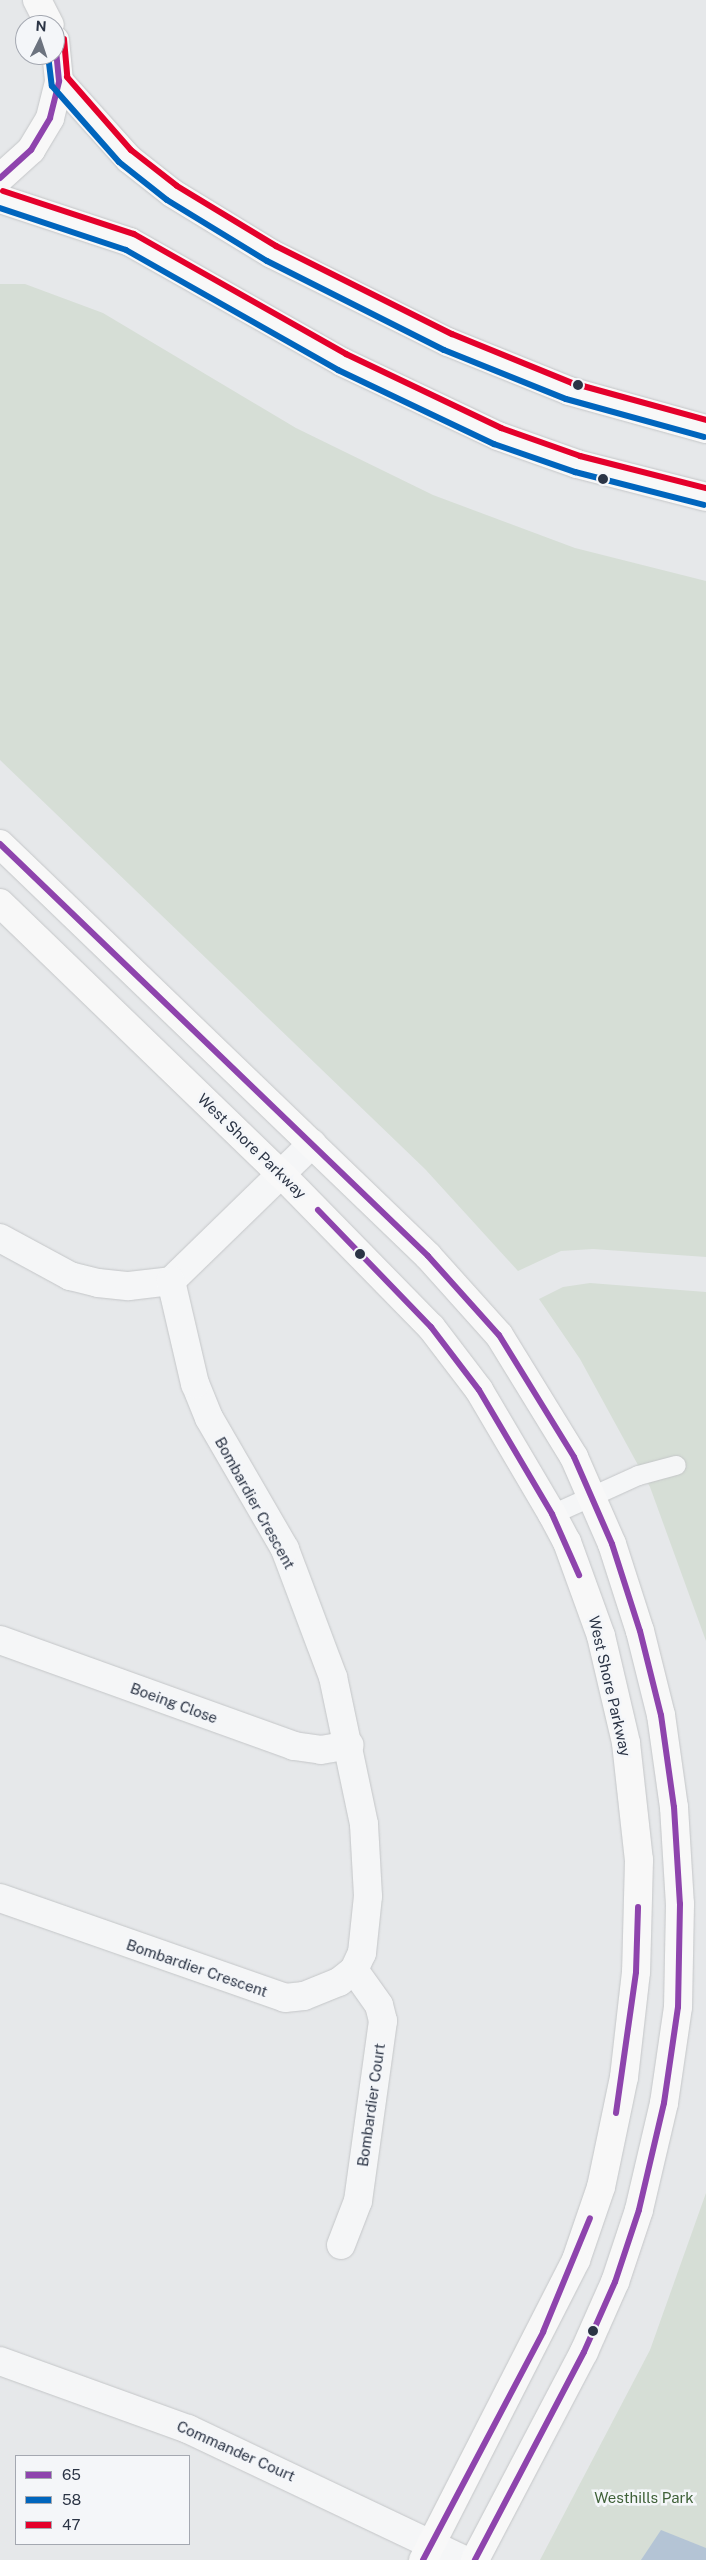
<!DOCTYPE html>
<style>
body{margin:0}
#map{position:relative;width:706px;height:2560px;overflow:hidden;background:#e6e8ea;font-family:"Public Sans",sans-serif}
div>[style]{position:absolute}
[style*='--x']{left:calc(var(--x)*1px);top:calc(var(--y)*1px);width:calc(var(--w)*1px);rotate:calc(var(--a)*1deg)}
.green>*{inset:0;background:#d6ded6}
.water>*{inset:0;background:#b4c4d5}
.roads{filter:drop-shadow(0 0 1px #c4c6c8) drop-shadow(0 0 1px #c4c6c8)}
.lane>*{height:19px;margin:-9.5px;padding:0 9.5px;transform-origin:9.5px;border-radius:9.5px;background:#f5f6f7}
.street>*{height:28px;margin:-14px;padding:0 14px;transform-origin:14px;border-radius:14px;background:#f5f6f7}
.secondary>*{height:28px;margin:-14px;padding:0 14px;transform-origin:14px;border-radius:14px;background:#f8f8f8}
.bus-1>*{height:6px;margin:-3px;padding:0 3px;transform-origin:3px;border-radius:3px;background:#8e44ad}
.bus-2>*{height:6px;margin:-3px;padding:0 3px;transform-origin:3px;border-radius:3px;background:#0065bd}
.bus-3>*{height:6px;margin:-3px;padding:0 3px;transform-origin:3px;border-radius:3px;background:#e4002b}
.dots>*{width:14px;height:14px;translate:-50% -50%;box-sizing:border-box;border:2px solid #f4f6f9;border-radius:50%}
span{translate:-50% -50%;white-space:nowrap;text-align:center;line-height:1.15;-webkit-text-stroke:5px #f4f6f9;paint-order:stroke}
.street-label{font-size:15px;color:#2b3445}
.park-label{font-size:15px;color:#3f6138}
.legend{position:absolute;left:15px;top:2455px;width:175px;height:90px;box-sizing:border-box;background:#f4f6f9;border:1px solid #a4a8b1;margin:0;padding:6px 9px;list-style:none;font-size:15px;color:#2b3445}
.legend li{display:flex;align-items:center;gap:10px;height:25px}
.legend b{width:25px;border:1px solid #a4a8b1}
.north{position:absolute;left:15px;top:15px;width:50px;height:50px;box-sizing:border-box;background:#f4f6f9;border:1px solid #a4a8b1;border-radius:50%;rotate:4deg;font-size:14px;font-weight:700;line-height:20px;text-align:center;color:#2b3445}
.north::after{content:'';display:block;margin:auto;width:18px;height:22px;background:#6c737f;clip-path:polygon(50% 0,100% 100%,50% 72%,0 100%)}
</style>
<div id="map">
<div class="green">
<div style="clip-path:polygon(0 284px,25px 284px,103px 313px,296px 428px,433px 495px,575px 548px,706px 581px,706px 1257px,593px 1249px,561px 1251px,518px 1271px,425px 1169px,0 760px)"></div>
<div style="clip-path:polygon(590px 1283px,706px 1292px,706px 1641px,650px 1487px,580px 1359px,539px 1299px,563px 1287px)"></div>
<div style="clip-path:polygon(706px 2193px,706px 2560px,540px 2560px,650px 2350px)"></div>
</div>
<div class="water">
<div style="clip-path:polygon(661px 2530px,706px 2548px,706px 2560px,641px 2560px)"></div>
</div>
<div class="roads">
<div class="lane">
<div style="--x:552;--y:1514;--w:94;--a:-24.4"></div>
<div style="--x:638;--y:1475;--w:39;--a:-15"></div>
</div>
<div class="street">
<div style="--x:0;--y:1238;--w:80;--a:28.5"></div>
<div style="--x:70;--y:1276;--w:29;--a:14"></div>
<div style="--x:98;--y:1283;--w:31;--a:6"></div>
<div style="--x:129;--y:1286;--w:42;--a:-6.8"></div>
<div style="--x:171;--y:1281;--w:197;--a:-44.2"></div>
<div style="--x:0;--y:1640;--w:313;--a:19.8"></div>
<div style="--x:294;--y:1746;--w:27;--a:8"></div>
<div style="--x:321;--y:1750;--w:29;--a:-10"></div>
<div style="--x:0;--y:1898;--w:302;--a:19.3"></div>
<div style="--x:285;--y:1998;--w:19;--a:-6"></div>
<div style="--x:304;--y:1996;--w:38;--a:-22"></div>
<div style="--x:339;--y:1982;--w:19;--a:-39"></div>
<div style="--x:354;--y:1970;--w:19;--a:-65"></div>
<div style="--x:362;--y:1953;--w:57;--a:-84"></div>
<div style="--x:368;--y:1896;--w:72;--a:-93.2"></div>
<div style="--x:364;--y:1824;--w:150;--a:-101.9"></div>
<div style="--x:333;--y:1677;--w:137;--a:-110.6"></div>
<div style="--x:285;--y:1549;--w:151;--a:-120.1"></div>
<div style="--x:209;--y:1418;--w:37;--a:-112"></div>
<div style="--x:195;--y:1384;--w:106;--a:-103.1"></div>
<div style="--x:341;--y:2245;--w:47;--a:-68.9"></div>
<div style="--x:358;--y:2201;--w:182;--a:-82.1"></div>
<div style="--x:383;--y:2021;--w:16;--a:-104"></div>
<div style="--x:379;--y:2005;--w:43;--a:-125.5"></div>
<div style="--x:0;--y:2361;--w:200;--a:19.9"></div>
<div style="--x:188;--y:2429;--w:306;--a:25.4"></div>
</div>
<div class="secondary">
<div style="--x:37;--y:0;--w:28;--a:63"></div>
<div style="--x:59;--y:81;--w:105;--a:48.1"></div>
<div style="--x:129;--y:159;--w:55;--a:38.3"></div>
<div style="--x:172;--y:193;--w:117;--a:31.4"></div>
<div style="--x:272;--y:254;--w:197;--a:26.6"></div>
<div style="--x:448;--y:342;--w:131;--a:22"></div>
<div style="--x:569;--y:391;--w:142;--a:15.5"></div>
<div style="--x:0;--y:178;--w:42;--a:-42.1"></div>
<div style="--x:31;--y:150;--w:37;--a:-59"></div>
<div style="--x:50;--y:118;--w:38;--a:-76"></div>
<div style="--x:59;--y:81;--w:41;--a:-95.6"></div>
<div style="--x:0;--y:199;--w:137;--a:18.3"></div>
<div style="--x:130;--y:242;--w:244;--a:29.5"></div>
<div style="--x:342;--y:362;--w:173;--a:25.4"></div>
<div style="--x:498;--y:436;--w:84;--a:19.5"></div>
<div style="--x:577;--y:464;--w:133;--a:14.3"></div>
<div style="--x:0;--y:844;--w:594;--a:43.91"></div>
<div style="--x:428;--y:1256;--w:106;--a:48.1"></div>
<div style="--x:499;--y:1335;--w:143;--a:58.4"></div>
<div style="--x:574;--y:1457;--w:95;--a:66.4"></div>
<div style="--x:612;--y:1544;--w:91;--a:72.2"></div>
<div style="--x:640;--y:1631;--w:87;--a:76"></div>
<div style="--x:661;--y:1715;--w:93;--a:82"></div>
<div style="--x:674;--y:1807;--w:97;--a:86.5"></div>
<div style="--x:680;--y:1904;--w:103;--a:91.1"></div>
<div style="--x:678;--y:2007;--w:97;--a:98.3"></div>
<div style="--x:664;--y:2103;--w:110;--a:103.2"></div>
<div style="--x:639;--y:2210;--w:76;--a:108.4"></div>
<div style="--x:615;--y:2282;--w:77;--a:113.9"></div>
<div style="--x:584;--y:2352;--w:235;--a:117.7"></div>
<div style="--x:0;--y:903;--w:392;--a:44"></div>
<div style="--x:282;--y:1175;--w:213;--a:45.6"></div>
<div style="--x:431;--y:1327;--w:79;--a:52.7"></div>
<div style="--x:479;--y:1390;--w:144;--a:59.5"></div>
<div style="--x:552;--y:1514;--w:32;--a:62"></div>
<div style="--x:567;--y:1542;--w:100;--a:70.1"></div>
<div style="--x:601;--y:1636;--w:110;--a:76.8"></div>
<div style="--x:626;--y:1743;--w:118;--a:83.7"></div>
<div style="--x:639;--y:1860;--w:112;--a:91.5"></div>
<div style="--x:636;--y:1972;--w:106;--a:96.5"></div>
<div style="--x:624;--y:2077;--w:112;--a:101.8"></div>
<div style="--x:601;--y:2187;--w:77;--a:108.9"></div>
<div style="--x:576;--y:2260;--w:337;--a:117"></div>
</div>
</div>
<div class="bus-1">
<div style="--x:0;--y:178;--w:42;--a:-42.1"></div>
<div style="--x:31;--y:150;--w:37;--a:-59"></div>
<div style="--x:50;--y:118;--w:38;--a:-76"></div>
<div style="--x:59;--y:81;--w:41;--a:-95.6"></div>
<div style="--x:0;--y:844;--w:594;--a:43.91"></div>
<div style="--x:428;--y:1256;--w:106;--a:48.1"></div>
<div style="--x:499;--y:1335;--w:143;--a:58.4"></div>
<div style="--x:574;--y:1457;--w:95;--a:66.4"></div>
<div style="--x:612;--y:1544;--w:91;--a:72.2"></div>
<div style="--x:640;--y:1631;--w:87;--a:76"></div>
<div style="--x:661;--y:1715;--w:93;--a:82"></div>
<div style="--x:674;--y:1807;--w:97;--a:86.5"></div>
<div style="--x:680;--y:1904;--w:103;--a:91.1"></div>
<div style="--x:678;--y:2007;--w:97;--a:98.3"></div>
<div style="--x:664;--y:2103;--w:110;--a:103.2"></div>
<div style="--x:639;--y:2210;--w:76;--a:108.4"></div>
<div style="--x:615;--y:2282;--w:77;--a:113.9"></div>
<div style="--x:584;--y:2352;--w:235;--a:117.7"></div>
<div style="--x:318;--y:1210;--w:163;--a:46"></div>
<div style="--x:431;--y:1327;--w:79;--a:52.7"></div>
<div style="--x:479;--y:1390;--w:144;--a:59.5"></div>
<div style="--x:552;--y:1514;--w:67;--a:66.1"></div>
<div style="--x:616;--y:2113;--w:142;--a:-81.9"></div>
<div style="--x:636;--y:1972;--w:65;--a:-88.2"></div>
<div style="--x:423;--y:2560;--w:258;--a:-62.2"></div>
<div style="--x:543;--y:2332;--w:123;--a:-67.6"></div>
</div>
<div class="bus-2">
<div style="--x:48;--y:55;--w:31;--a:83"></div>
<div style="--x:52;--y:86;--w:101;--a:48.6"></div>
<div style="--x:119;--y:162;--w:61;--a:38.4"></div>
<div style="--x:167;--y:200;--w:117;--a:31.4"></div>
<div style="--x:267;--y:261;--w:198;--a:26.7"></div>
<div style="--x:444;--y:350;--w:131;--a:21.9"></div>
<div style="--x:566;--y:399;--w:143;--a:15.4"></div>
<div style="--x:0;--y:208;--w:133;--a:18.4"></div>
<div style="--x:126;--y:250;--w:244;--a:29.5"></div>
<div style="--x:338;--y:370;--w:173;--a:25.4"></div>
<div style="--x:494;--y:444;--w:86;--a:19.1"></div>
<div style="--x:575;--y:472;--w:133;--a:14.3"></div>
</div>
<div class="bus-3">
<div style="--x:64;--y:39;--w:38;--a:85"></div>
<div style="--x:67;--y:77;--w:97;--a:48.8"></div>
<div style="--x:131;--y:150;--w:58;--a:38"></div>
<div style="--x:177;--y:186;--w:116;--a:31.2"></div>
<div style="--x:276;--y:246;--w:197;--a:26.6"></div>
<div style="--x:452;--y:334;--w:130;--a:22.2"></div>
<div style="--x:572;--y:383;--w:139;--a:15.4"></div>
<div style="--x:3;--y:191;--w:138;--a:18.2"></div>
<div style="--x:134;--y:234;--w:244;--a:29.5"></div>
<div style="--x:346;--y:354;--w:172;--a:25.5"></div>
<div style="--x:501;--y:428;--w:84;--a:19.5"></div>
<div style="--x:580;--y:456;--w:130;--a:14.3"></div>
</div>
<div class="dots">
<div style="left:578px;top:385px;background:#2b3445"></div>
<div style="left:603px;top:479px;background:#2b3445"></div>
<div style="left:360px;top:1254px;background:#2b3445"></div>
<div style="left:593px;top:2331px;background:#2b3445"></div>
</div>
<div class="street-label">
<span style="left:252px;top:1146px;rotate:44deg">West Shore Parkway</span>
<span style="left:255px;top:1503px;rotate:61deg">Bombardier Crescent</span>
<span style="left:610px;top:1686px;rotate:77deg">West Shore Parkway</span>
<span style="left:174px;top:1703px;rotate:20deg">Boeing Close</span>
<span style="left:197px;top:1968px;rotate:19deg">Bombardier Crescent</span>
<span style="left:371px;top:2105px;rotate:-82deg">Bombardier Court</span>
<span style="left:236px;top:2451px;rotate:24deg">Commander Court</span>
</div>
<div class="park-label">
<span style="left:644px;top:2498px">Westhills Park</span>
</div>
<ul class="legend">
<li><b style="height:6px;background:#8e44ad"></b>65</li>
<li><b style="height:6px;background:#0065bd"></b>58</li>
<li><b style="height:6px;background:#e4002b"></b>47</li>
</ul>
<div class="north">N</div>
</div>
